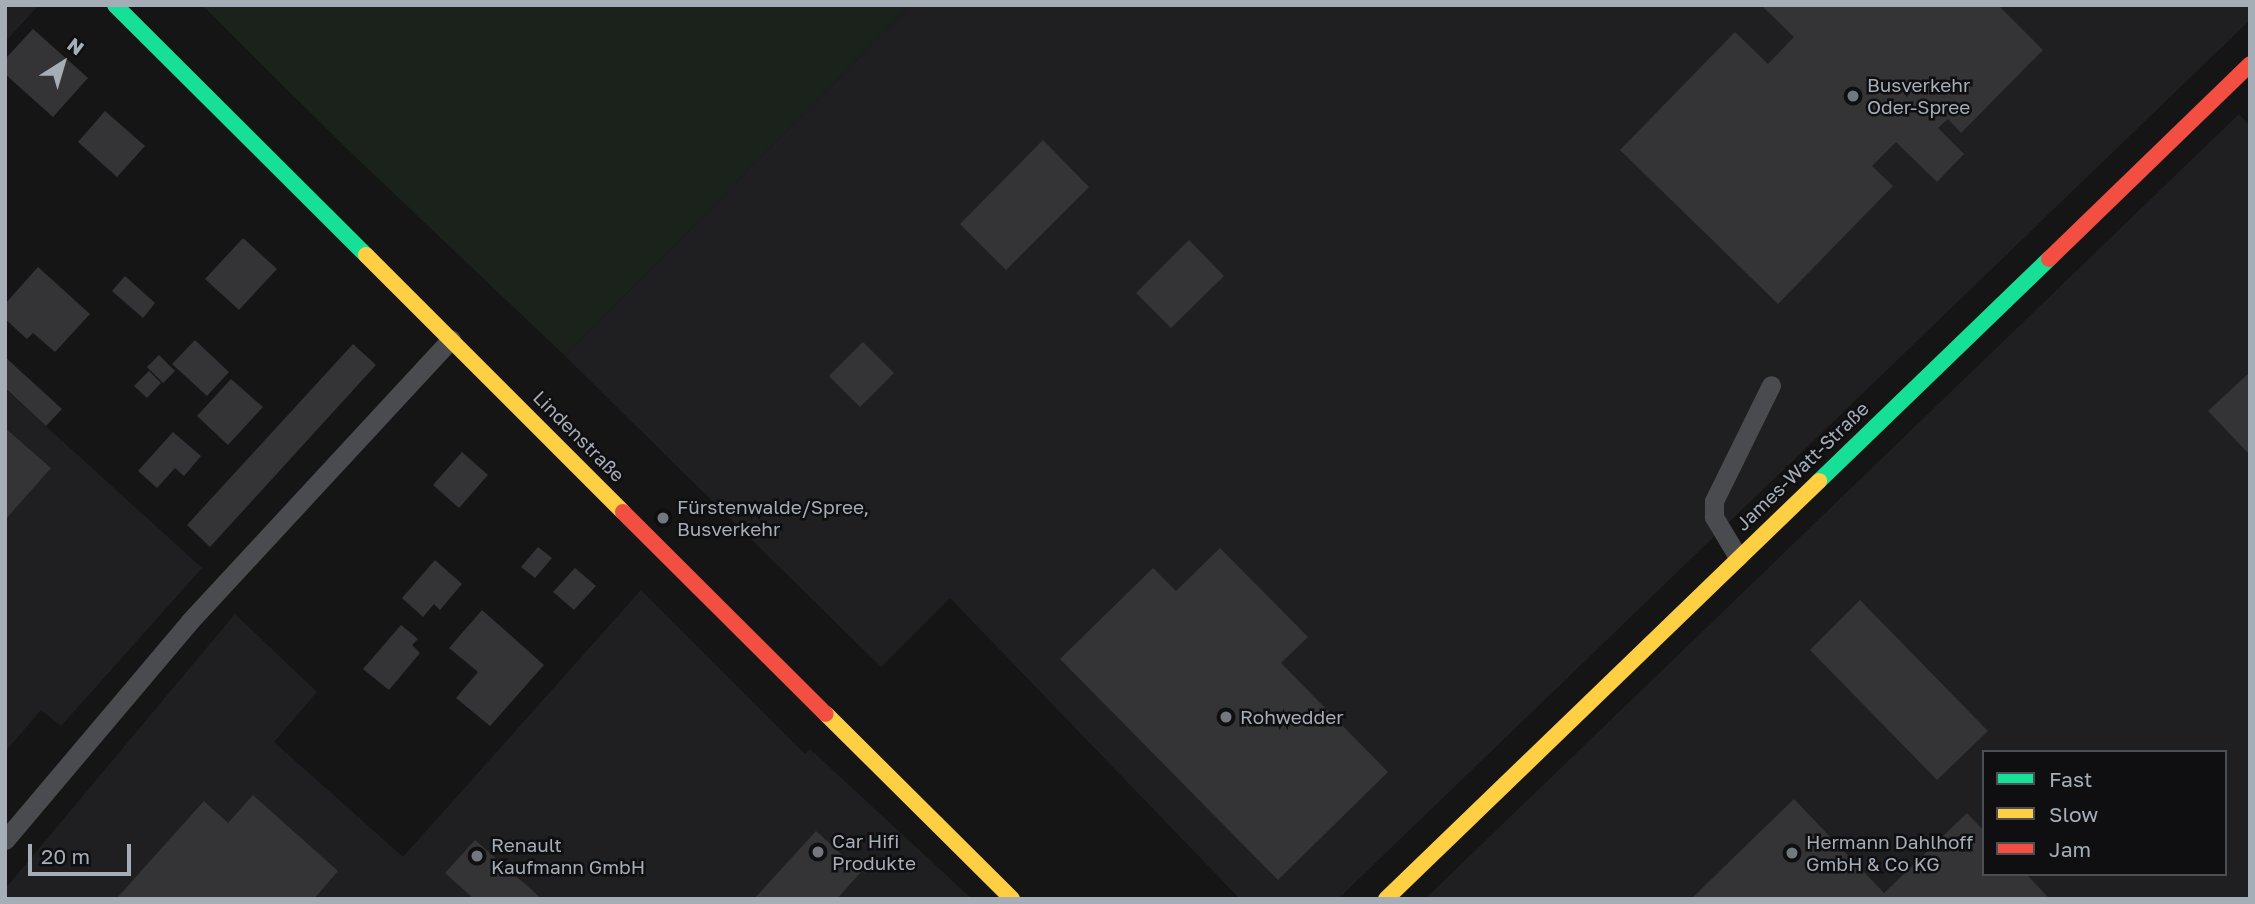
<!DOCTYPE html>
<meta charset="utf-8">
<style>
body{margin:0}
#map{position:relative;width:2255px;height:904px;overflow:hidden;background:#151515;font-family:"Golos Text",sans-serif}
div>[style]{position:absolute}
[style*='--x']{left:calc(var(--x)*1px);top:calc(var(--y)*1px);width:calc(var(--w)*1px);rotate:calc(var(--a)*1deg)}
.built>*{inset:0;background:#1f1f21}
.green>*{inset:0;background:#1b221b}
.building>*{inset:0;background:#343436}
.lane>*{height:19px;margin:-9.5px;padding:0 9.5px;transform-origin:9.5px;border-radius:9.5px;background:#494b4e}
.fast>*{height:16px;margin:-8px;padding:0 8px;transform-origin:8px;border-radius:8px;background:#16e098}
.slow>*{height:16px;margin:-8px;padding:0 8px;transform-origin:8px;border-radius:8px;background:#ffcf43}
.jam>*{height:16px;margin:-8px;padding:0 8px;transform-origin:8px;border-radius:8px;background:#f24e42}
.dots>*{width:19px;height:19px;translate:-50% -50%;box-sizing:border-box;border:4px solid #0f0f11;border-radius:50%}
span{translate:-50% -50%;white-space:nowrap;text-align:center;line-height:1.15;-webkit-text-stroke:5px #0f0f11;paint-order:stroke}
.poi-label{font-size:19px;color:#a5adb7}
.left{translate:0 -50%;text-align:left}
.street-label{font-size:19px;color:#a5adb7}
.frame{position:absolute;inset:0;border:7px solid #a5adb7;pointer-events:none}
.legend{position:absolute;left:1982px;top:750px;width:245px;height:126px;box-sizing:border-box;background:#0f0f11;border:2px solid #4b4e53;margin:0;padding:9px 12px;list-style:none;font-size:21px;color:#a5adb7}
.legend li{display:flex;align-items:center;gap:14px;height:35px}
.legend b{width:35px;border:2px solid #4b4e53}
.north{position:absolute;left:28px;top:28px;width:70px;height:70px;-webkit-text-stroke:5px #0f0f11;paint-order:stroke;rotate:37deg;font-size:19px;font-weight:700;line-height:28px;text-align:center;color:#a5adb7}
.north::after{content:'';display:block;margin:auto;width:24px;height:32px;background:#a5adb7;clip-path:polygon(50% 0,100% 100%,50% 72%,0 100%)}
.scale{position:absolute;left:28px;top:844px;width:103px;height:32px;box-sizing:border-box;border:4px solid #a5adb7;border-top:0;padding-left:9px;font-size:21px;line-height:24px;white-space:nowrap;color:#a5adb7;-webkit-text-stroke:5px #0f0f11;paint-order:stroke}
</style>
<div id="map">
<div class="built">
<div style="clip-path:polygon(5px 5px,39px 5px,5px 42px)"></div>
<div style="clip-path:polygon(911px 5px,2250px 5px,2250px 20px,1338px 899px,1240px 899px,950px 598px,881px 667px,565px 356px)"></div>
<div style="clip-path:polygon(evenodd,2239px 114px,2250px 126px,2250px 899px,1425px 899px,2239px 114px,1984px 752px,2225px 752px,2225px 874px,1984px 874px,1984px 752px)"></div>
<div style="clip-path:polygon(5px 389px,202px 568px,61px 726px,41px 710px,5px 752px)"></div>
<div style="clip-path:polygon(641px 590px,805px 754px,810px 749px,972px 899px,5px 899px,5px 889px,235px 614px,317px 692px,274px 742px,403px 857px)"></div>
</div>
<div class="green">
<div style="clip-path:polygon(202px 5px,911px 5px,565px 356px,345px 147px)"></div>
</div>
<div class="building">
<div style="clip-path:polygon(1761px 5px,1998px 5px,2043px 50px,1961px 133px,1948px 119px,1938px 128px,1964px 154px,1937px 182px,1896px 142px,1872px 166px,1893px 186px,1778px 304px,1620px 150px,1735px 32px,1768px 64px,1794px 37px)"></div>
<div style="clip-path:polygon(33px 29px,88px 78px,53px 117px,5px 74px,5px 59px)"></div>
<div style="clip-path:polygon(105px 111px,145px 146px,117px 177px,78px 142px)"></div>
<div style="clip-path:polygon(1043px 140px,1089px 187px,1006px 270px,960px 224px)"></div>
<div style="clip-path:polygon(243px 238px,277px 269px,239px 310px,205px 279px)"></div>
<div style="clip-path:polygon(1189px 240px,1224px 276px,1171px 328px,1136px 293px)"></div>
<div style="clip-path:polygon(38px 267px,90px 314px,55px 352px,33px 333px,27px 339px,5px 319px,5px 304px)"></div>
<div style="clip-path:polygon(125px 276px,155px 303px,143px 318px,112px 291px)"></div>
<div style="clip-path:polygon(195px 340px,229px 372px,207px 396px,172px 364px)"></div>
<div style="clip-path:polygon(863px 342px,894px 373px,860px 407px,829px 376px)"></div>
<div style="clip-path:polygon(353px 344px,376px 365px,210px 547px,187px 525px)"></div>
<div style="clip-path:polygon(159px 355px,175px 371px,163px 383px,147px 367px)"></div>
<div style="clip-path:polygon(5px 357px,62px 409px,46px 426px,5px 388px)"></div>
<div style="clip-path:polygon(149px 371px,161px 383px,147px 398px,134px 386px)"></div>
<div style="clip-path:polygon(2250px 372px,2250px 455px,2208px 411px)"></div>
<div style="clip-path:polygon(231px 379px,263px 407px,228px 445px,197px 416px)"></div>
<div style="clip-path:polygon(5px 428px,51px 468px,5px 520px)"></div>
<div style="clip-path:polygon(173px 432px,201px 456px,184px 476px,175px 468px,157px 488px,138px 471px)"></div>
<div style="clip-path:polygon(462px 452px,488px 475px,459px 508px,433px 485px)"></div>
<div style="clip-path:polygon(538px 547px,552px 558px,535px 578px,521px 567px)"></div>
<div style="clip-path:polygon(1220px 548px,1308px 637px,1281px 663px,1388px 772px,1278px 880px,1060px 659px,1153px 568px,1176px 591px)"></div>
<div style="clip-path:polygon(435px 560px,462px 584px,440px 610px,434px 604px,423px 617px,402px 598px)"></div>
<div style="clip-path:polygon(575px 568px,596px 586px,574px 610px,553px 592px)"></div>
<div style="clip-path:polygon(1860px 600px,1988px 731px,1937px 780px,1810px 650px)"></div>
<div style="clip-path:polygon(482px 610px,544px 665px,490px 726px,456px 698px,478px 672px,449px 648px)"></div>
<div style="clip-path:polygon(401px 625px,418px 639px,412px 645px,420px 653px,389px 690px,363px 669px)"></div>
<div style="clip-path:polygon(253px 795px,338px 871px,314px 899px,116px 899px,204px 801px,228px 823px)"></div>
<div style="clip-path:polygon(1794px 799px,1884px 893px,1967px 813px,1984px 831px,1984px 874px,2026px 874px,2050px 899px,1691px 899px)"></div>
<div style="clip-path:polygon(816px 831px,861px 872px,837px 899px,754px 899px)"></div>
<div style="clip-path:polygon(475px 840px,542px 899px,474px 899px,445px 873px)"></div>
</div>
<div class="lane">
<div style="--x:1738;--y:557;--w:47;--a:-121"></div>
<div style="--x:1714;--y:517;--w:16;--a:-90"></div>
<div style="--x:1714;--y:501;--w:129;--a:-63.8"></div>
<div style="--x:5;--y:840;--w:287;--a:-49.8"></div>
<div style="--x:190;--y:621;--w:384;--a:-47.2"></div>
</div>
<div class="fast">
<div style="--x:115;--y:5;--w:354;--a:44.9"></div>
<div style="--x:1819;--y:481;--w:320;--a:-44"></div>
</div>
<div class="slow">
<div style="--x:366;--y:255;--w:363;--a:45"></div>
<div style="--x:826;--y:714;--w:262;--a:44.8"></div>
<div style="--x:1386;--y:899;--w:602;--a:-43.99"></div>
</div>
<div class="jam">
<div style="--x:2049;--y:259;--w:280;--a:-44.1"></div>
<div style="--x:623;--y:512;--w:286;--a:44.9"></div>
</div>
<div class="dots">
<div style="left:1853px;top:96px;background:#73787e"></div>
<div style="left:663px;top:518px;background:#73787e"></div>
<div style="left:1226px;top:717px;background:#73787e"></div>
<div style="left:818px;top:852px;background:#73787e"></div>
<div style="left:1792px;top:853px;background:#73787e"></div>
<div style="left:477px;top:856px;background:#73787e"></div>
</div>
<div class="poi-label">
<span class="left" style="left:1867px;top:96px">Busverkehr<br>Oder-Spree</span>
<span class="left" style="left:677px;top:518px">Fürstenwalde/Spree,<br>Busverkehr</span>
<span class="left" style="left:1240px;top:717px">Rohwedder</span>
<span class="left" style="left:832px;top:852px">Car Hifi<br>Produkte</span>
<span class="left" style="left:1806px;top:853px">Hermann Dahlhoff<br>GmbH &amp; Co KG</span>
<span class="left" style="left:491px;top:856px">Renault<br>Kaufmann GmbH</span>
</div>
<div class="street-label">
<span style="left:579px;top:436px;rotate:45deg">Lindenstraße</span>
<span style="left:1802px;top:466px;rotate:-44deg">James-Watt-Straße</span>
</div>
<div class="frame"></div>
<ul class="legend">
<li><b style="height:9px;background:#16e098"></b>Fast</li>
<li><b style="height:9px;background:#ffcf43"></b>Slow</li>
<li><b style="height:9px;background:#f24e42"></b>Jam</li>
</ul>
<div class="north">N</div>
<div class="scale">20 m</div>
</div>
